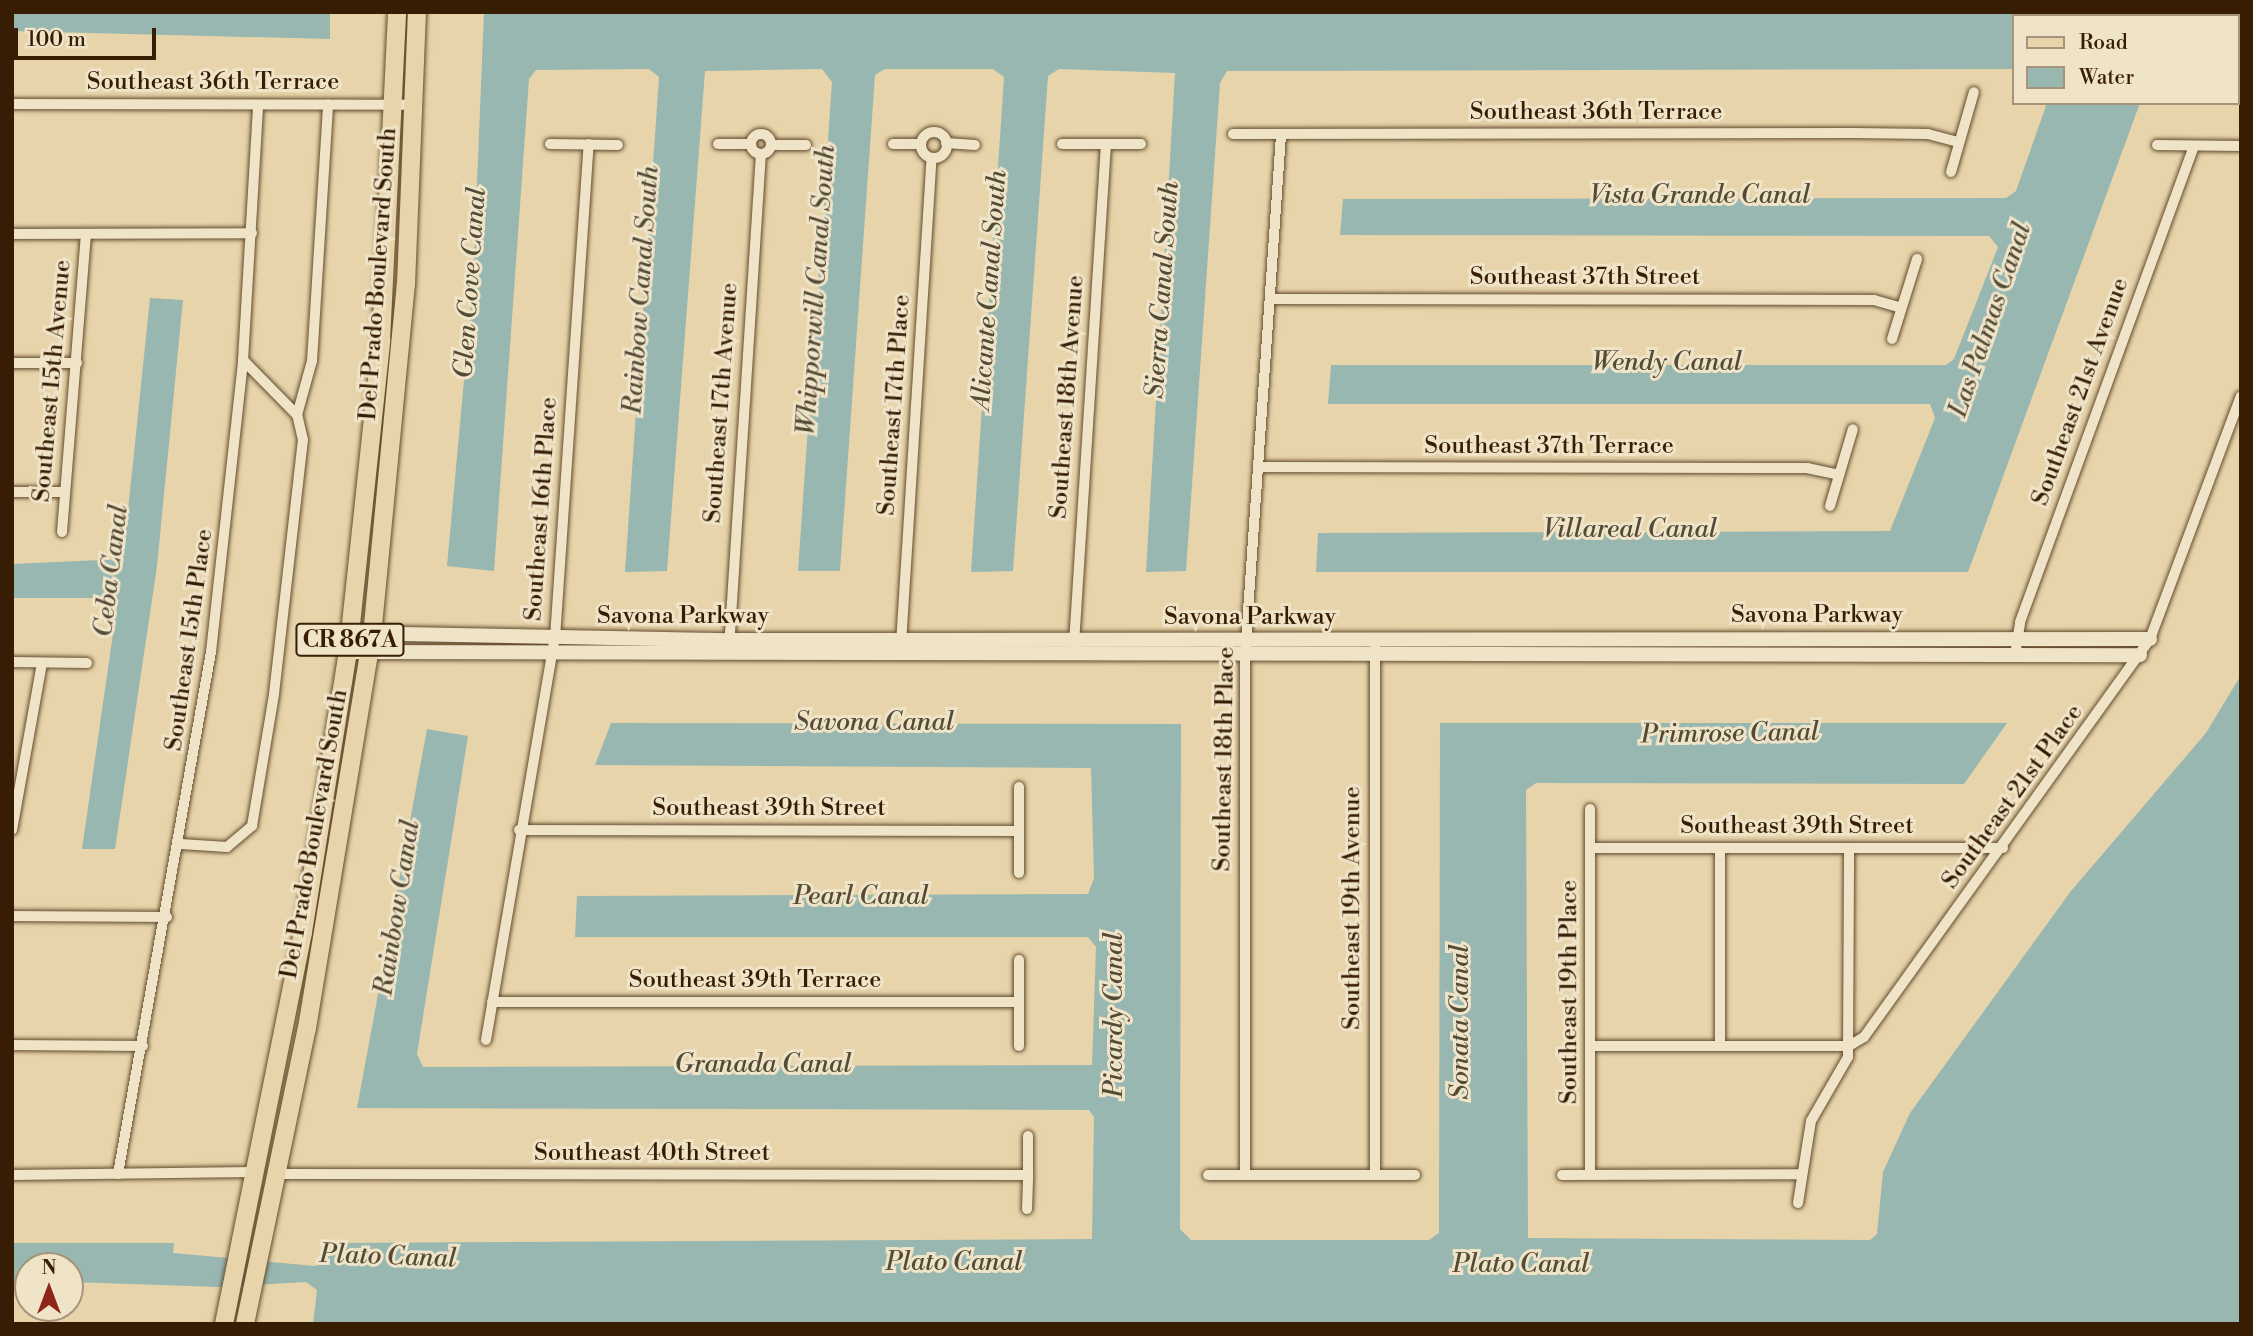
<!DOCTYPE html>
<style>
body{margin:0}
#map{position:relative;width:2253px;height:1336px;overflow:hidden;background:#e7d4aa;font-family:"Libre Bodoni",serif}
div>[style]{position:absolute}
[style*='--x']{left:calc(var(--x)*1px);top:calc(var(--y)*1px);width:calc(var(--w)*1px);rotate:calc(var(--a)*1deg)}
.water>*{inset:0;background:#98b7b1}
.roads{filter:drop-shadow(0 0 2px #634b2d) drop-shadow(0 0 2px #634b2d)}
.minor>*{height:10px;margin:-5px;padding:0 5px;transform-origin:5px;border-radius:5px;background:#efe3c8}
.minor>.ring{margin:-5px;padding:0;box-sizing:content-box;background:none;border:10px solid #efe3c8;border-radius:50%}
.tertiary>*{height:14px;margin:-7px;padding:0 7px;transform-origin:7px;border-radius:7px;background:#efe3c8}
.primary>*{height:18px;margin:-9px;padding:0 9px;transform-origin:9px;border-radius:9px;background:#e7d4aa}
span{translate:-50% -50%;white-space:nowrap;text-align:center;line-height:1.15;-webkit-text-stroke:6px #efe3c8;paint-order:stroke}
.shield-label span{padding:2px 5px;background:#efe3c8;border:2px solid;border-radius:5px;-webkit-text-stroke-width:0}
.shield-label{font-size:23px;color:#371d03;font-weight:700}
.street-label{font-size:24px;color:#371d03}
.water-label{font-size:26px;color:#544b37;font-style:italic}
.frame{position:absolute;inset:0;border:14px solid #371d03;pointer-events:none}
.legend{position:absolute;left:2012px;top:14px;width:228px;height:91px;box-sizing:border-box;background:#efe3c8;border:2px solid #a59479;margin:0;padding:9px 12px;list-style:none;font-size:21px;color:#371d03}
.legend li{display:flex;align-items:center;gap:14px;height:35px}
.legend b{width:35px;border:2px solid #a59479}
.north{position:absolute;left:14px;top:1252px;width:70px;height:70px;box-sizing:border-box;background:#efe3c8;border:2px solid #a59479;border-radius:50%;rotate:0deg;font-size:19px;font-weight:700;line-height:28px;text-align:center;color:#371d03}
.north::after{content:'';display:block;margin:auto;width:24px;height:32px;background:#8f2418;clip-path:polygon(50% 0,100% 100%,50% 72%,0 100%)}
.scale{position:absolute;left:14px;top:28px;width:142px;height:32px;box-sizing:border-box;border:4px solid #371d03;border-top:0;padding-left:9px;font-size:21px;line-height:24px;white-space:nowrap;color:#371d03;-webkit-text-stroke:5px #efe3c8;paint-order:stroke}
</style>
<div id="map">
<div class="water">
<div style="clip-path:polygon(12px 12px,330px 12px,330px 39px,12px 31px)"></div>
<div style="clip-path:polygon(484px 12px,2241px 12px,2241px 68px,2237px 16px,2013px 16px,2013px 69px,1227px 71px,1220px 83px,1186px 571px,1146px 572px,1175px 73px,1059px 69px,1048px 76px,1013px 571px,971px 572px,1004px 77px,993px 69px,885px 69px,875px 75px,840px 571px,798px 571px,832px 82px,822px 69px,705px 71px,667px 571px,625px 572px,659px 77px,649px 69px,536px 70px,529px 79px,494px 571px,447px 566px,473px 282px)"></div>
<div style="clip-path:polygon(2047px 103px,2140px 103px,1968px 572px,1316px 572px,1318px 533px,1890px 531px,1935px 418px,1930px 404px,1328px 404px,1331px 365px,1946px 365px,1954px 359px,1998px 247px,1989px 236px,1340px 235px,1343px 199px,2006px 198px,2016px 191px)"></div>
<div style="clip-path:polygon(150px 298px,183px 300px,157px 566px,115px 849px,82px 849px,117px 606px,109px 598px,12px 598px,12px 564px,123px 559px)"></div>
<div style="clip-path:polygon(2241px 675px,2241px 1324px,313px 1324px,317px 1290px,306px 1282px,219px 1287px,70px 1282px,70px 1266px,28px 1266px,28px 1282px,12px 1282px,12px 1243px,174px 1243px,173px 1253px,315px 1266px,324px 1262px,328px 1243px,1092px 1239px,1094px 1117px,1089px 1110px,357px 1108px,427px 729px,468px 736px,417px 1054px,423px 1067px,1092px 1065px,1096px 947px,1088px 937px,575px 937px,577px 896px,1088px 894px,1094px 878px,1091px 768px,595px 765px,611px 723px,1181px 724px,1180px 1229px,1191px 1240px,1429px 1240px,1439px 1233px,1440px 723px,2007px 723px,1964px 784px,1536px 783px,1526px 790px,1528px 1238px,1870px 1240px,1877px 1234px,1883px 1172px,1910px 1113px,2071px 891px,2206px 733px)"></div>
</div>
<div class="roads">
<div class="minor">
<div style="--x:12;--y:104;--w:402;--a:0.1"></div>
<div class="ring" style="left:921px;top:132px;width:16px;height:16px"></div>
<div class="ring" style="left:751px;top:134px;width:10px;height:10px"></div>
<div style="--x:1233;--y:134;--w:621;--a:-0.09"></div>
<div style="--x:1854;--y:133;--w:74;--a:0.8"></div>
<div style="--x:1928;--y:134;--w:31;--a:15"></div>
<div style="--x:946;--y:143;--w:29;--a:4"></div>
<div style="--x:550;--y:144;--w:68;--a:0.8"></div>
<div style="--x:718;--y:144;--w:33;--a:0"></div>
<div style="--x:893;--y:144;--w:28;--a:0"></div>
<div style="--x:1062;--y:144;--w:79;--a:0"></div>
<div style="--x:771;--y:145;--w:35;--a:0"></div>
<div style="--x:2157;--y:145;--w:84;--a:0.7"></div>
<div style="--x:1951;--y:172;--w:83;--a:-74"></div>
<div style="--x:12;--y:234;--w:240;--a:-0.2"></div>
<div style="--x:1270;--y:299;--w:604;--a:0.09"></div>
<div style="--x:1874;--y:300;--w:25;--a:16"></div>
<div style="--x:1892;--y:339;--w:84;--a:-72.6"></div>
<div style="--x:12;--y:363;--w:65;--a:0"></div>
<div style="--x:297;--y:415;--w:56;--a:-74.5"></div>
<div style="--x:312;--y:361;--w:257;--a:-86.4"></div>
<div style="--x:1258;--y:467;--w:549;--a:0.1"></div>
<div style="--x:1807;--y:468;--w:33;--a:12"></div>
<div style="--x:12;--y:492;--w:53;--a:0"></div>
<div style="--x:1830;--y:506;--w:80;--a:-73.4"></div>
<div style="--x:62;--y:532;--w:299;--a:-85.4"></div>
<div style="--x:901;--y:644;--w:487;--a:-86.4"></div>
<div style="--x:1074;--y:644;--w:501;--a:-86.34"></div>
<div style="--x:1375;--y:647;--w:528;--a:90"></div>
<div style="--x:729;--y:648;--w:494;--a:-86.3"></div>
<div style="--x:2015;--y:655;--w:33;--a:-81"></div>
<div style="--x:2020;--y:622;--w:507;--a:-69.92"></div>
<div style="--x:12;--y:662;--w:75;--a:0.8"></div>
<div style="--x:1019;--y:787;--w:86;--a:90"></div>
<div style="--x:1590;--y:809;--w:365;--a:90"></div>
<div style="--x:12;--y:830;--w:170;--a:-79.8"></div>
<div style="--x:519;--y:830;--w:500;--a:0.11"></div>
<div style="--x:181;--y:844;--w:46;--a:3.7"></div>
<div style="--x:227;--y:847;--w:33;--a:-40"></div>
<div style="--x:252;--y:826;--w:134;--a:-80.5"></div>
<div style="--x:274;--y:694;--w:256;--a:-83.5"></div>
<div style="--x:303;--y:440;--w:26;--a:-103"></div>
<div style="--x:297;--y:415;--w:77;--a:-134.5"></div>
<div style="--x:1590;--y:848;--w:413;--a:0"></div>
<div style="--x:12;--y:916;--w:155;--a:0.4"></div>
<div style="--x:1019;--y:960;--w:86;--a:90"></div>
<div style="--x:492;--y:1002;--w:527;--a:0"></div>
<div style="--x:486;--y:1040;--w:408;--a:-80.3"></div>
<div style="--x:555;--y:638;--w:495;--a:-86.1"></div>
<div style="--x:12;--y:1045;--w:131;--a:0.4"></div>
<div style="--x:1591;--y:1046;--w:258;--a:0"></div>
<div style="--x:1849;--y:1046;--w:17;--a:-31"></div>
<div style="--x:1864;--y:1037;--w:490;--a:-54.3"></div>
<div style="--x:2150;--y:639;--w:259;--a:-69.5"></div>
<div style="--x:1720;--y:1046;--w:198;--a:-90"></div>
<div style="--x:118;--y:1174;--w:530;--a:-79.9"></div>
<div style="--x:211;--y:652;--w:294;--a:-83.7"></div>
<div style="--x:243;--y:360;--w:255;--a:-86.6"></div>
<div style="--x:276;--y:1174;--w:752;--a:0.08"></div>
<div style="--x:1028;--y:1175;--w:39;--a:-90"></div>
<div style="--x:12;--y:1175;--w:241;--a:-0.7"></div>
<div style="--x:1208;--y:1175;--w:207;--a:0"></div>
<div style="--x:1245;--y:1175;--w:520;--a:-90"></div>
<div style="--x:1245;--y:655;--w:521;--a:-86.04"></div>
<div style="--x:1562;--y:1175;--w:236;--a:-0.2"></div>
<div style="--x:1798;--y:1203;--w:83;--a:-81"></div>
<div style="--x:1811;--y:1121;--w:74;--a:-60"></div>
<div style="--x:1848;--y:1057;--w:209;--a:-89.7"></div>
<div style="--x:1027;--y:1209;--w:34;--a:-88"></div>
</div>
<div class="tertiary">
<div style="--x:351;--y:633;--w:378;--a:1.1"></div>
<div style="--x:729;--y:640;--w:1421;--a:-0.04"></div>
<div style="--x:348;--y:652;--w:1792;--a:0.1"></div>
</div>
<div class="primary">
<div style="--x:224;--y:1324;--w:400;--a:-78.6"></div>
<div style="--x:303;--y:932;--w:284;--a:-80.9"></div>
<div style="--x:348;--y:652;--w:313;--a:-83.9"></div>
<div style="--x:381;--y:341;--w:329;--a:-87.2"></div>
<div style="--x:245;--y:1324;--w:302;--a:-78.2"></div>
<div style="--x:307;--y:1028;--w:397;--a:-80.6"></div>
<div style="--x:372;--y:636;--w:353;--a:-84.5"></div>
<div style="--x:406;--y:285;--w:273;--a:-87.7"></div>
</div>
</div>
<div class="shield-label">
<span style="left:350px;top:640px">CR 867A</span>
</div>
<div class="street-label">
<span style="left:213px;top:83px">Southeast 36th Terrace</span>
<span style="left:1596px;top:113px">Southeast 36th Terrace</span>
<span style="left:379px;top:274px;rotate:-86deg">Del Prado Boulevard South</span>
<span style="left:1585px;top:278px">Southeast 37th Street</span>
<span style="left:53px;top:381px;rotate:-85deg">Southeast 15th Avenue</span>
<span style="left:2081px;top:392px;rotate:-70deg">Southeast 21st Avenue</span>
<span style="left:1068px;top:397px;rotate:-86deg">Southeast 18th Avenue</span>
<span style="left:722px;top:403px;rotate:-86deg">Southeast 17th Avenue</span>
<span style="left:895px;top:405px;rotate:-86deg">Southeast 17th Place</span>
<span style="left:1549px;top:447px">Southeast 37th Terrace</span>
<span style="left:542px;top:509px;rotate:-86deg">Southeast 16th Place</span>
<span style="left:1817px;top:616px">Savona Parkway</span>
<span style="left:683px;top:617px">Savona Parkway</span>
<span style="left:1250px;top:618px">Savona Parkway</span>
<span style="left:190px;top:640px;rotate:-82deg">Southeast 15th Place</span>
<span style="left:1225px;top:759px;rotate:-89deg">Southeast 18th Place</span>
<span style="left:2013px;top:797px;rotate:-54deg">Southeast 21st Place</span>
<span style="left:769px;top:809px">Southeast 39th Street</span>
<span style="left:1797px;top:827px">Southeast 39th Street</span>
<span style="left:315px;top:834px;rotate:-80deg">Del Prado Boulevard South</span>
<span style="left:1353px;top:908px;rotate:-90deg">Southeast 19th Avenue</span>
<span style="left:755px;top:981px">Southeast 39th Terrace</span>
<span style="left:1570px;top:992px;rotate:-90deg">Southeast 19th Place</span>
<span style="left:652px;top:1154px">Southeast 40th Street</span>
</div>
<div class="water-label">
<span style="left:1700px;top:196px">Vista Grande Canal</span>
<span style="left:471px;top:283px;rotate:-86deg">Glen Cove Canal</span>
<span style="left:642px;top:290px;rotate:-86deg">Rainbow Canal South</span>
<span style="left:817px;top:290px;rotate:-86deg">Whipporwill Canal South</span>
<span style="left:990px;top:290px;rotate:-86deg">Alicante Canal South</span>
<span style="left:1163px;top:290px;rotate:-86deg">Sierra Canal South</span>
<span style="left:1991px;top:320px;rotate:-71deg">Las Palmas Canal</span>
<span style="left:1667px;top:363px">Wendy Canal</span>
<span style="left:1630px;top:530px">Villareal Canal</span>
<span style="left:112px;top:571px;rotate:-83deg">Ceba Canal</span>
<span style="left:874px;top:723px">Savona Canal</span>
<span style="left:1730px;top:734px;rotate:-1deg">Primrose Canal</span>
<span style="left:861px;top:897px">Pearl Canal</span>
<span style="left:398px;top:908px;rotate:-81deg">Rainbow Canal</span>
<span style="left:1115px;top:1015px;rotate:-90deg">Picardy Canal</span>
<span style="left:1461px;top:1022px;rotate:-90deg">Sonata Canal</span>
<span style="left:763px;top:1065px">Granada Canal</span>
<span style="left:388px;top:1257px;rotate:2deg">Plato Canal</span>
<span style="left:954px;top:1263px">Plato Canal</span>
<span style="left:1521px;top:1265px">Plato Canal</span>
</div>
<div class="frame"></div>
<ul class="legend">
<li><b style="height:9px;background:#e7d4aa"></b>Road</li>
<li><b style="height:19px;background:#98b7b1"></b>Water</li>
</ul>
<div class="north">N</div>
<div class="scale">100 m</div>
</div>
